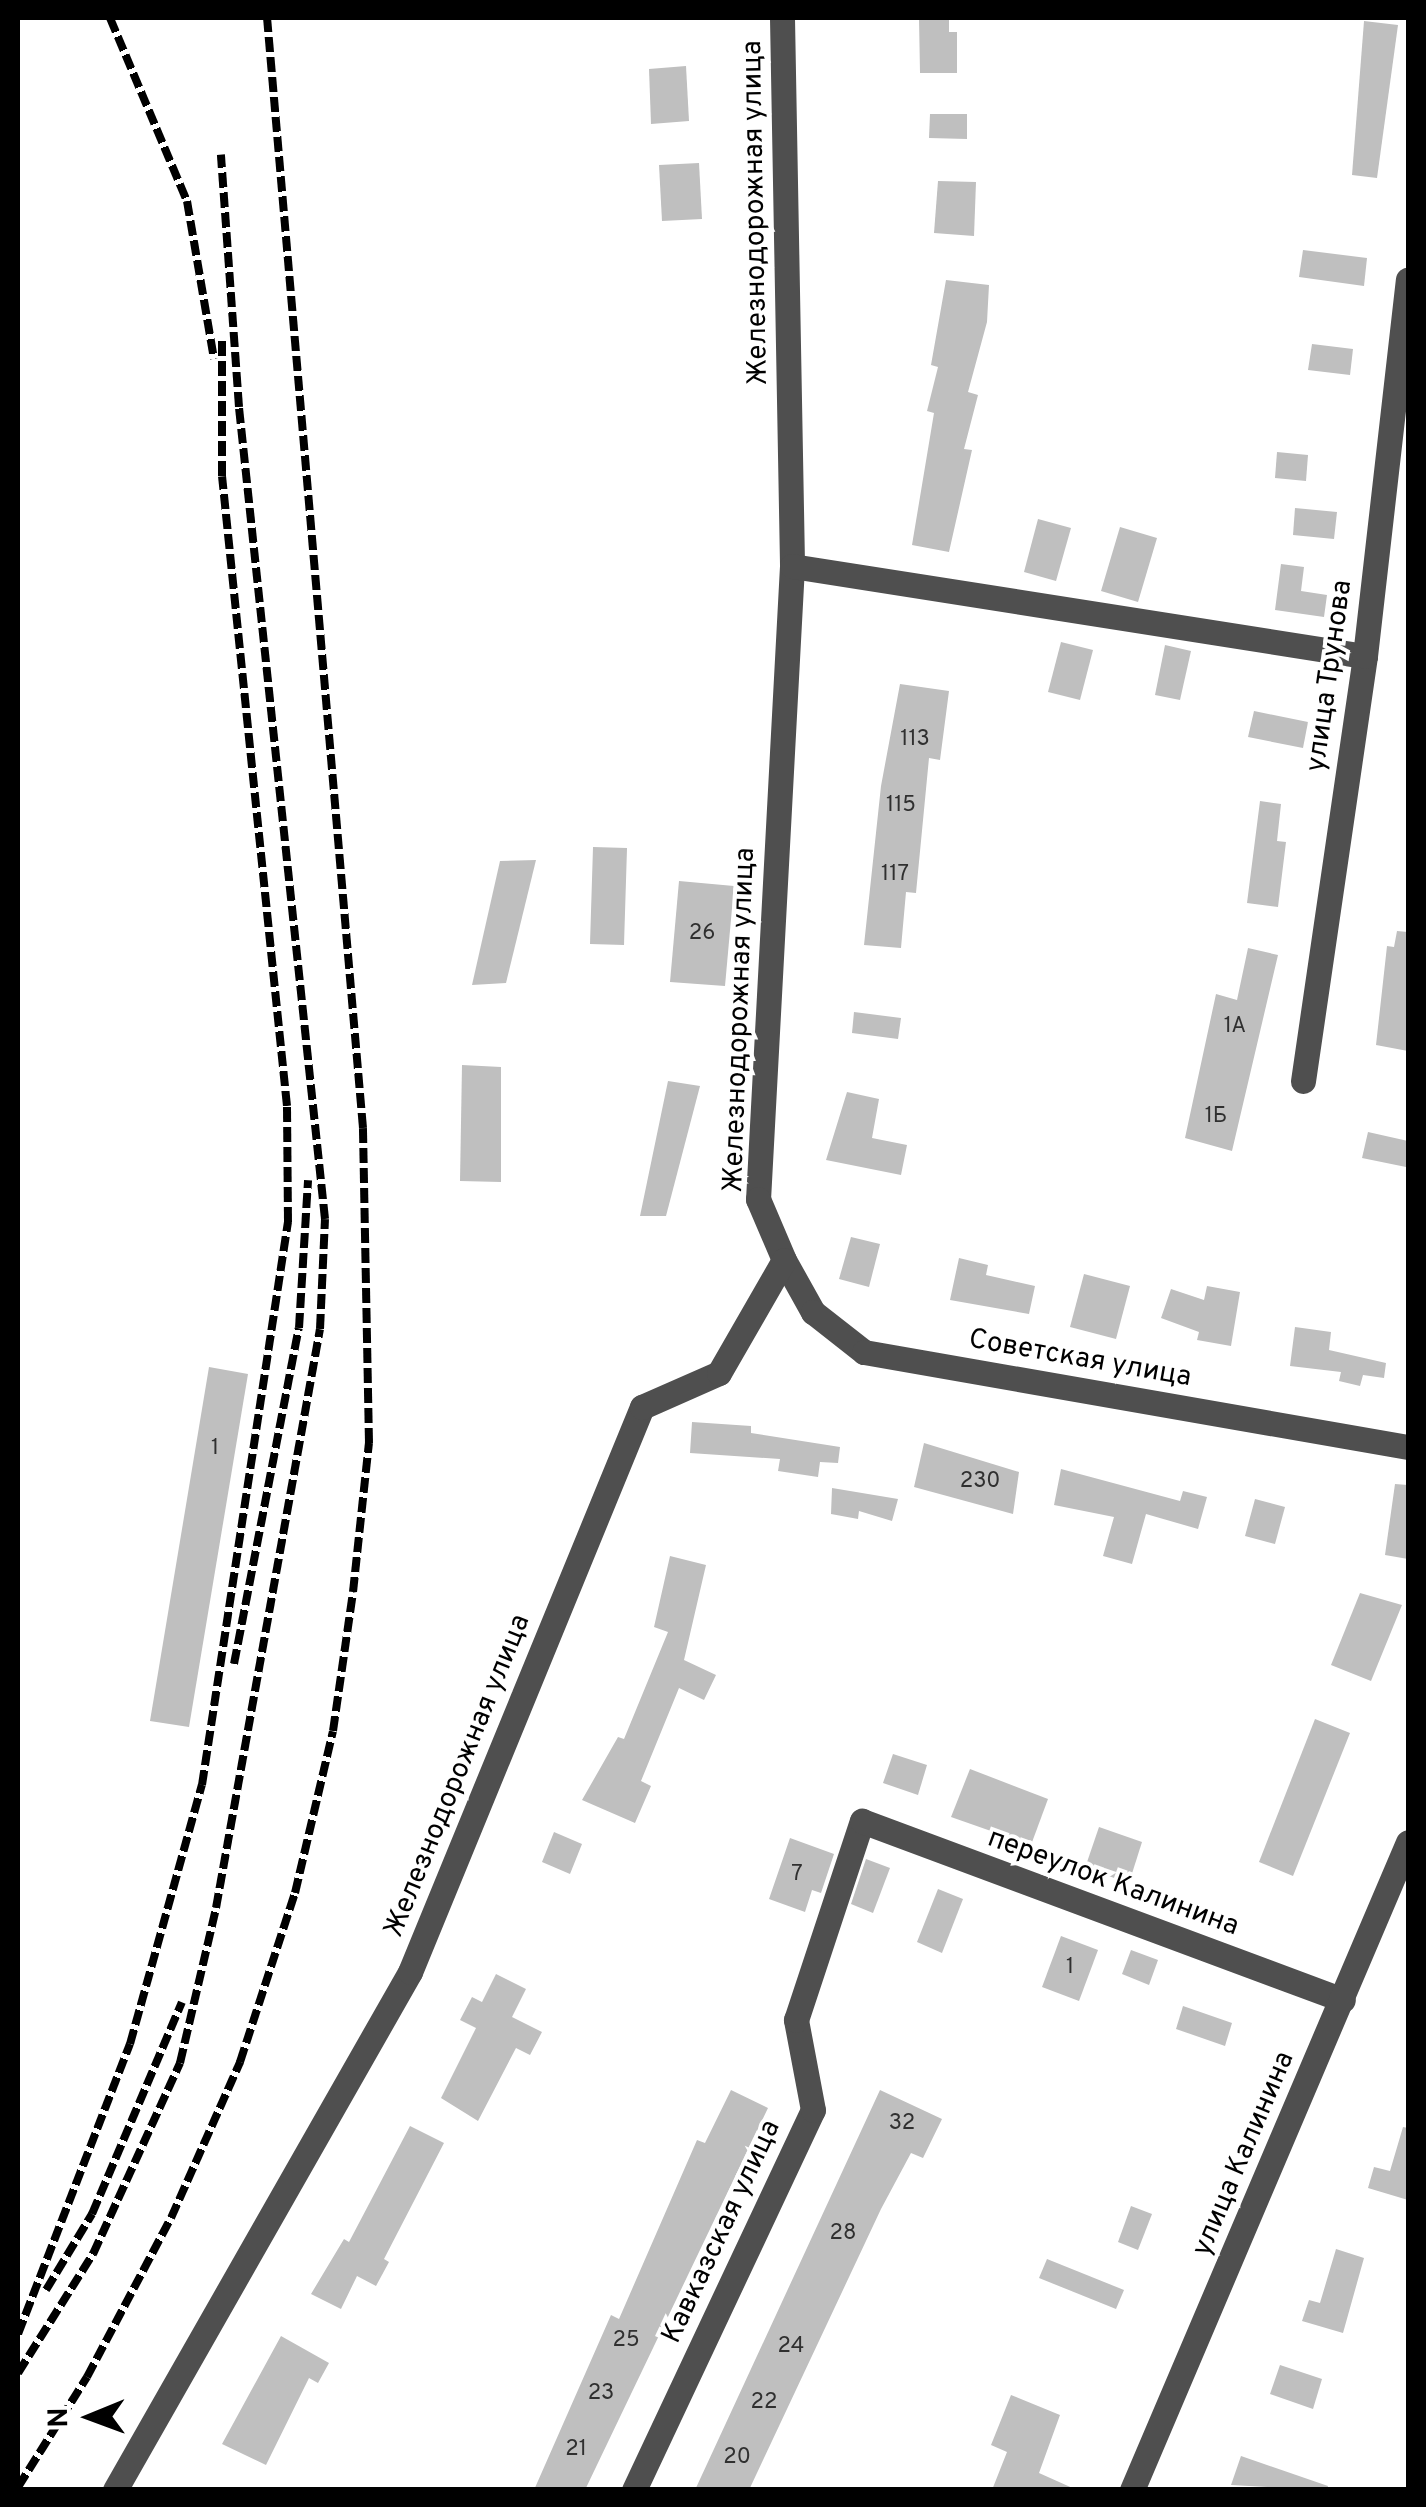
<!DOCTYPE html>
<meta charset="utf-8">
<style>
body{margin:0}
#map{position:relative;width:1426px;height:2507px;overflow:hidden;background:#fff;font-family:Overpass,sans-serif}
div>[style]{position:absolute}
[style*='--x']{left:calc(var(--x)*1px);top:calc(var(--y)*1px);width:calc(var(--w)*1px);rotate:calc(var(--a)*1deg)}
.building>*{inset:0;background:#bfbfbf}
.minor>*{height:25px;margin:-12.5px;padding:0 12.5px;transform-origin:12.5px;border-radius:12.5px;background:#4f4f4f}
.rail>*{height:8px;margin-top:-4px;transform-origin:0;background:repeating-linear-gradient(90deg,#000 0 15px,transparent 0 20px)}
span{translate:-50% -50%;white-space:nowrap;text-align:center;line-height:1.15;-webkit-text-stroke:8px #fff;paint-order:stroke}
.number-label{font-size:22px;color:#303030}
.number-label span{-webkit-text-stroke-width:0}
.street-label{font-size:28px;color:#000}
.frame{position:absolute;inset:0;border:20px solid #000;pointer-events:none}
.north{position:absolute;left:40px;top:2367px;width:100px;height:100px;-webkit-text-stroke:8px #fff;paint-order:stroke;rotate:269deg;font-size:28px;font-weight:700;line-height:40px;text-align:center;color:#000}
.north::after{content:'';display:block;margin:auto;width:35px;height:45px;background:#000;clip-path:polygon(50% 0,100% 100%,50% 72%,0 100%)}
</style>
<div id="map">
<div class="building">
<div style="clip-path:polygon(919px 18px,949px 18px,949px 32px,957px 32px,957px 73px,920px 73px)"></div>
<div style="clip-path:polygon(1364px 21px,1398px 25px,1377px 178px,1352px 175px)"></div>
<div style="clip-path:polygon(686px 66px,689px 121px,651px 124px,649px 69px)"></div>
<div style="clip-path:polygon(930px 114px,967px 114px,967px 139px,929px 138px)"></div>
<div style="clip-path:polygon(699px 163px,702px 219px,662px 221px,659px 165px)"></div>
<div style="clip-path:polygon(938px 181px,976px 182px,974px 236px,934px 233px)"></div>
<div style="clip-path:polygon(1303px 250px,1367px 258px,1364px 286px,1299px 277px)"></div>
<div style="clip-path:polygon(946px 280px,989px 285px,987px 322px,968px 392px,978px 395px,964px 449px,972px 450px,949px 552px,912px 545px,934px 413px,927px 411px,938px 367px,931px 365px)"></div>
<div style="clip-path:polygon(1312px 344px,1353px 349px,1350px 375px,1308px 370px)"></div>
<div style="clip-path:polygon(1277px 452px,1308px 455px,1306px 481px,1275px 478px)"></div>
<div style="clip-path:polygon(1295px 508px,1337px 512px,1334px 539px,1293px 535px)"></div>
<div style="clip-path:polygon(1038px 519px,1071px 528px,1056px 581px,1024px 572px)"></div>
<div style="clip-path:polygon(1120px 527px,1157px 538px,1138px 602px,1101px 591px)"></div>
<div style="clip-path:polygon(1281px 564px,1304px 567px,1301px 591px,1327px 595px,1324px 617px,1275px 610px)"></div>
<div style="clip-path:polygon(1061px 642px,1093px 650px,1080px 700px,1048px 692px)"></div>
<div style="clip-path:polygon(1165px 645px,1191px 651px,1180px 700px,1155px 695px)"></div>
<div style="clip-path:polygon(900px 684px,949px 691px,940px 760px,929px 758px,916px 893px,906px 892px,901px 948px,864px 945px,881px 786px)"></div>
<div style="clip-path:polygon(1254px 711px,1308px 722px,1303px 748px,1248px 737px)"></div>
<div style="clip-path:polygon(1260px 801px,1281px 804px,1277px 841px,1286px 842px,1278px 907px,1247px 903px)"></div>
<div style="clip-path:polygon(593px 847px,627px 848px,624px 945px,590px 944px)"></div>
<div style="clip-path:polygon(536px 860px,506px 983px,472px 985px,500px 861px)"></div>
<div style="clip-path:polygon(679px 881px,734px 886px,725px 986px,670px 982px)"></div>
<div style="clip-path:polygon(1397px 931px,1408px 932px,1408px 1051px,1376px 1045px,1387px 946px,1394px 947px)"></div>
<div style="clip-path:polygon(1248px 948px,1278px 955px,1232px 1151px,1185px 1138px,1216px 994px,1237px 1000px)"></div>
<div style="clip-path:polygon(854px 1012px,901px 1018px,898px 1039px,852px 1033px)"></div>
<div style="clip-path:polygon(462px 1065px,501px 1067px,501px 1182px,460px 1181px)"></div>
<div style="clip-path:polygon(668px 1081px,700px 1086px,666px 1216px,640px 1216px)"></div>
<div style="clip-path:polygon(847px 1092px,879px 1099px,872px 1138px,907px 1145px,901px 1175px,826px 1160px)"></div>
<div style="clip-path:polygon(1368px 1132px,1408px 1141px,1406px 1167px,1362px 1158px)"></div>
<div style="clip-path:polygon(851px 1237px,880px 1244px,869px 1287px,839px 1279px)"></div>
<div style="clip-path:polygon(959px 1258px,988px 1265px,986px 1275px,1035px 1286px,1029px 1314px,950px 1300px)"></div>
<div style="clip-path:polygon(1084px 1274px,1130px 1286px,1116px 1339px,1070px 1327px)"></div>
<div style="clip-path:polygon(1207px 1286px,1240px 1292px,1231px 1346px,1197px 1340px,1199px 1332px,1161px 1318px,1171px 1289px,1204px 1300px)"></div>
<div style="clip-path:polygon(1295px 1327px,1331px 1332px,1329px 1350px,1386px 1363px,1384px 1378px,1363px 1375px,1360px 1386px,1339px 1381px,1341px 1372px,1290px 1366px)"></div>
<div style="clip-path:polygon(209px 1367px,248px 1374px,189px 1727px,150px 1721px)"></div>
<div style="clip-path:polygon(692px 1422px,751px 1426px,751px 1433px,840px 1447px,838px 1463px,820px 1462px,818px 1477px,778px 1471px,780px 1459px,690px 1453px)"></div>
<div style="clip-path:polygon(924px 1443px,1019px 1472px,1013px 1514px,914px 1487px)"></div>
<div style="clip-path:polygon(1061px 1469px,1180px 1501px,1183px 1491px,1207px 1497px,1198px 1529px,1146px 1514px,1132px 1564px,1103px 1556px,1114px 1517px,1054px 1505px)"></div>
<div style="clip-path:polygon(1395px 1484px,1408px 1485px,1408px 1559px,1385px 1555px)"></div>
<div style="clip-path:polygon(832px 1488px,898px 1499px,892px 1521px,859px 1511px,858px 1519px,831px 1514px)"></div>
<div style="clip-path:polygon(1255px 1499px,1285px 1507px,1275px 1544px,1245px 1536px)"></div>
<div style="clip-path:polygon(670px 1556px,706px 1565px,684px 1660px,716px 1675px,704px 1700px,679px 1688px,641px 1781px,651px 1786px,635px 1823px,582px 1800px,618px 1737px,624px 1739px,668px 1632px,654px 1627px)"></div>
<div style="clip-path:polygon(1360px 1593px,1402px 1605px,1371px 1681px,1331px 1665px)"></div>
<div style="clip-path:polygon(1315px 1719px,1350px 1733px,1293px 1876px,1259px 1862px)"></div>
<div style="clip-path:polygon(893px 1754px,927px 1765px,918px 1795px,883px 1783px)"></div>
<div style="clip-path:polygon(970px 1769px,1048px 1799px,1031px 1845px,951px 1817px)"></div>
<div style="clip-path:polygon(1099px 1827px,1142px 1842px,1129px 1883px,1085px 1868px)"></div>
<div style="clip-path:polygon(554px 1832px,582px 1844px,570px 1874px,542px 1862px)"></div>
<div style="clip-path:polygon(790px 1838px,834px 1854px,821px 1893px,812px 1890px,805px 1912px,769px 1899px)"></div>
<div style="clip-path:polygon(866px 1859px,890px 1868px,873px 1913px,851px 1904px)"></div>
<div style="clip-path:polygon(938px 1889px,963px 1899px,942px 1953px,917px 1942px)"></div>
<div style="clip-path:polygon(1061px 1936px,1098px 1950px,1079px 2001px,1042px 1987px)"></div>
<div style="clip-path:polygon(1131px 1950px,1158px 1960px,1149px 1985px,1122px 1974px)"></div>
<div style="clip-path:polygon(496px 1974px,526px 1989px,512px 2017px,542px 2032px,530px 2055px,516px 2048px,478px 2121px,441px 2098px,476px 2028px,460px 2020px,472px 1997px,482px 2002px)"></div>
<div style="clip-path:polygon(1183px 2006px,1232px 2023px,1225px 2046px,1176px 2029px)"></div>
<div style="clip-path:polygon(731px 2090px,768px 2108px,585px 2490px,534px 2490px,611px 2315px,619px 2319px,697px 2140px,705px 2143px)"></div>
<div style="clip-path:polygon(880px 2090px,942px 2119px,923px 2158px,911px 2153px,881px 2209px,749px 2490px,695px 2490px)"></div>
<div style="clip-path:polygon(410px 2126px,444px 2143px,384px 2259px,389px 2262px,376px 2286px,357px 2276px,341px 2309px,311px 2294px,344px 2239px,349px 2242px)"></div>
<div style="clip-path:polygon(1403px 2127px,1408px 2128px,1408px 2200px,1368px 2188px,1374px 2167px,1390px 2171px)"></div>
<div style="clip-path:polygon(1131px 2206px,1152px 2214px,1138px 2250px,1118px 2242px)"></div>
<div style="clip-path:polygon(1336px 2249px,1364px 2258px,1343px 2333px,1302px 2321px,1309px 2300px,1320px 2303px)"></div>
<div style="clip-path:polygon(1047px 2259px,1124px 2290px,1116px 2309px,1039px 2278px)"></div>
<div style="clip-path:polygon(281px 2336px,329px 2363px,318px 2383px,309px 2378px,266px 2465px,222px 2444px)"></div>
<div style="clip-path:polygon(1280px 2365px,1322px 2379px,1313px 2409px,1270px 2394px)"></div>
<div style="clip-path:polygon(1011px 2395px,1060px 2415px,1039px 2473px,1077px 2490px,992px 2490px,1007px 2452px,991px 2445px)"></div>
<div style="clip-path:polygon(1241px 2456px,1328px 2486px,1327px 2490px,1231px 2485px)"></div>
</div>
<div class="minor">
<div style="--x:782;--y:18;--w:548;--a:88.95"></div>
<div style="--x:792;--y:566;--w:634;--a:93.07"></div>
<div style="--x:758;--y:1199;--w:66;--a:66.9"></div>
<div style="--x:784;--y:1260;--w:60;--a:60.9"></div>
<div style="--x:813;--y:1312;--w:65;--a:38.1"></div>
<div style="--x:864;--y:1352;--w:552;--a:9.91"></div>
<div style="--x:792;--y:566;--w:580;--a:8.93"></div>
<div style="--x:1303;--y:1081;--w:429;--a:-81.7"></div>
<div style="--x:1365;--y:656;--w:379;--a:-83.5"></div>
<div style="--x:115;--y:2490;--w:596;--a:-60.34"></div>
<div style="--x:410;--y:1972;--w:611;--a:-67.68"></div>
<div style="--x:642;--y:1407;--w:84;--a:-23.8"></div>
<div style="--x:719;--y:1373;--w:130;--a:-60.1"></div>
<div style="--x:634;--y:2490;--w:420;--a:-64.8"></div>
<div style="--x:813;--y:2110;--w:92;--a:-100.7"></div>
<div style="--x:796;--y:2020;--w:210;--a:-71.7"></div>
<div style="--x:862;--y:1821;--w:513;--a:20.41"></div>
<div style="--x:1132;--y:2490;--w:704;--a:-66.93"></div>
</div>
<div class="rail">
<div style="--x:110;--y:18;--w:199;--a:67.2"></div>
<div style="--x:187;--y:201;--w:160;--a:80.3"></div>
<div style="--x:234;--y:1664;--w:342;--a:-79.1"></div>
<div style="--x:299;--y:1328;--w:148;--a:-86.5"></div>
<div style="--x:46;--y:2290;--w:89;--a:-58.8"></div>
<div style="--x:92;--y:2214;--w:230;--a:-67"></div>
<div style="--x:18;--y:2334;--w:311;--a:-68.9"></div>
<div style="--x:130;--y:2044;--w:269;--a:-74.5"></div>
<div style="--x:202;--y:1785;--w:570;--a:-81.32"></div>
<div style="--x:288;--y:1222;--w:116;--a:-90.5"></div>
<div style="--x:287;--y:1106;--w:633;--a:-95.89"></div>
<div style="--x:222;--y:476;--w:136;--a:-90"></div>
<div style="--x:18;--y:2373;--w:141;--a:-57.8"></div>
<div style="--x:93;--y:2254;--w:210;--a:-65.5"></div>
<div style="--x:180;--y:2063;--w:159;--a:-76.9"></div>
<div style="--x:216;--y:1908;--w:588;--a:-79.82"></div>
<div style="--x:320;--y:1329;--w:110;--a:-87.4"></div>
<div style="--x:325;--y:1219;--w:817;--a:-96.05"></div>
<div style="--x:239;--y:407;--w:253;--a:-94.1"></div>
<div style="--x:18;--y:2487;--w:130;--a:-57.9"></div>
<div style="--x:87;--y:2377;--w:180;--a:-62.2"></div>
<div style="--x:171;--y:2218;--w:171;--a:-66.1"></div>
<div style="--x:240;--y:2062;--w:178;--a:-72"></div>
<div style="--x:295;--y:1893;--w:166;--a:-76.8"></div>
<div style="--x:333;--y:1731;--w:140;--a:-81.8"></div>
<div style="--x:353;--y:1592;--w:150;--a:-83.9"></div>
<div style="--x:369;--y:1443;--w:315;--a:-91.1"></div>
<div style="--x:363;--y:1128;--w:1114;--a:-94.94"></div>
</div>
<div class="number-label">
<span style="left:915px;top:740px">113</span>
<span style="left:901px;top:806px">115</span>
<span style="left:895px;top:875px">117</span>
<span style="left:702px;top:934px">26</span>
<span style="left:1235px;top:1027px">1А</span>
<span style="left:1216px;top:1117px">1Б</span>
<span style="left:215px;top:1449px">1</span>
<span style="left:980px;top:1482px">230</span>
<span style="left:797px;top:1875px">7</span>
<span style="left:1070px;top:1968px">1</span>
<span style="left:902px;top:2124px">32</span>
<span style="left:843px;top:2234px">28</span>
<span style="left:626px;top:2341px">25</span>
<span style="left:791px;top:2347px">24</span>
<span style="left:601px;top:2394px">23</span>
<span style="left:764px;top:2403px">22</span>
<span style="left:576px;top:2450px">21</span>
<span style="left:737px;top:2458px">20</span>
</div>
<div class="street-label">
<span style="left:756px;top:213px;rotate:-91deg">Железнодорожная улица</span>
<span style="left:1330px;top:676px;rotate:-82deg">улица Трунова</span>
<span style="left:740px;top:1020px;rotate:-88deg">Железнодорожная улица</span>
<span style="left:1080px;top:1359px;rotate:10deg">Советская улица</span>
<span style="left:458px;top:1776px;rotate:-68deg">Железнодорожная улица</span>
<span style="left:1113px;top:1883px;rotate:20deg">переулок Калинина</span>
<span style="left:1244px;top:2154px;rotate:-67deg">улица Калинина</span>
<span style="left:722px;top:2232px;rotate:-65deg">Кавказская улица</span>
</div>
<div class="frame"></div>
<div class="north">N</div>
</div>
